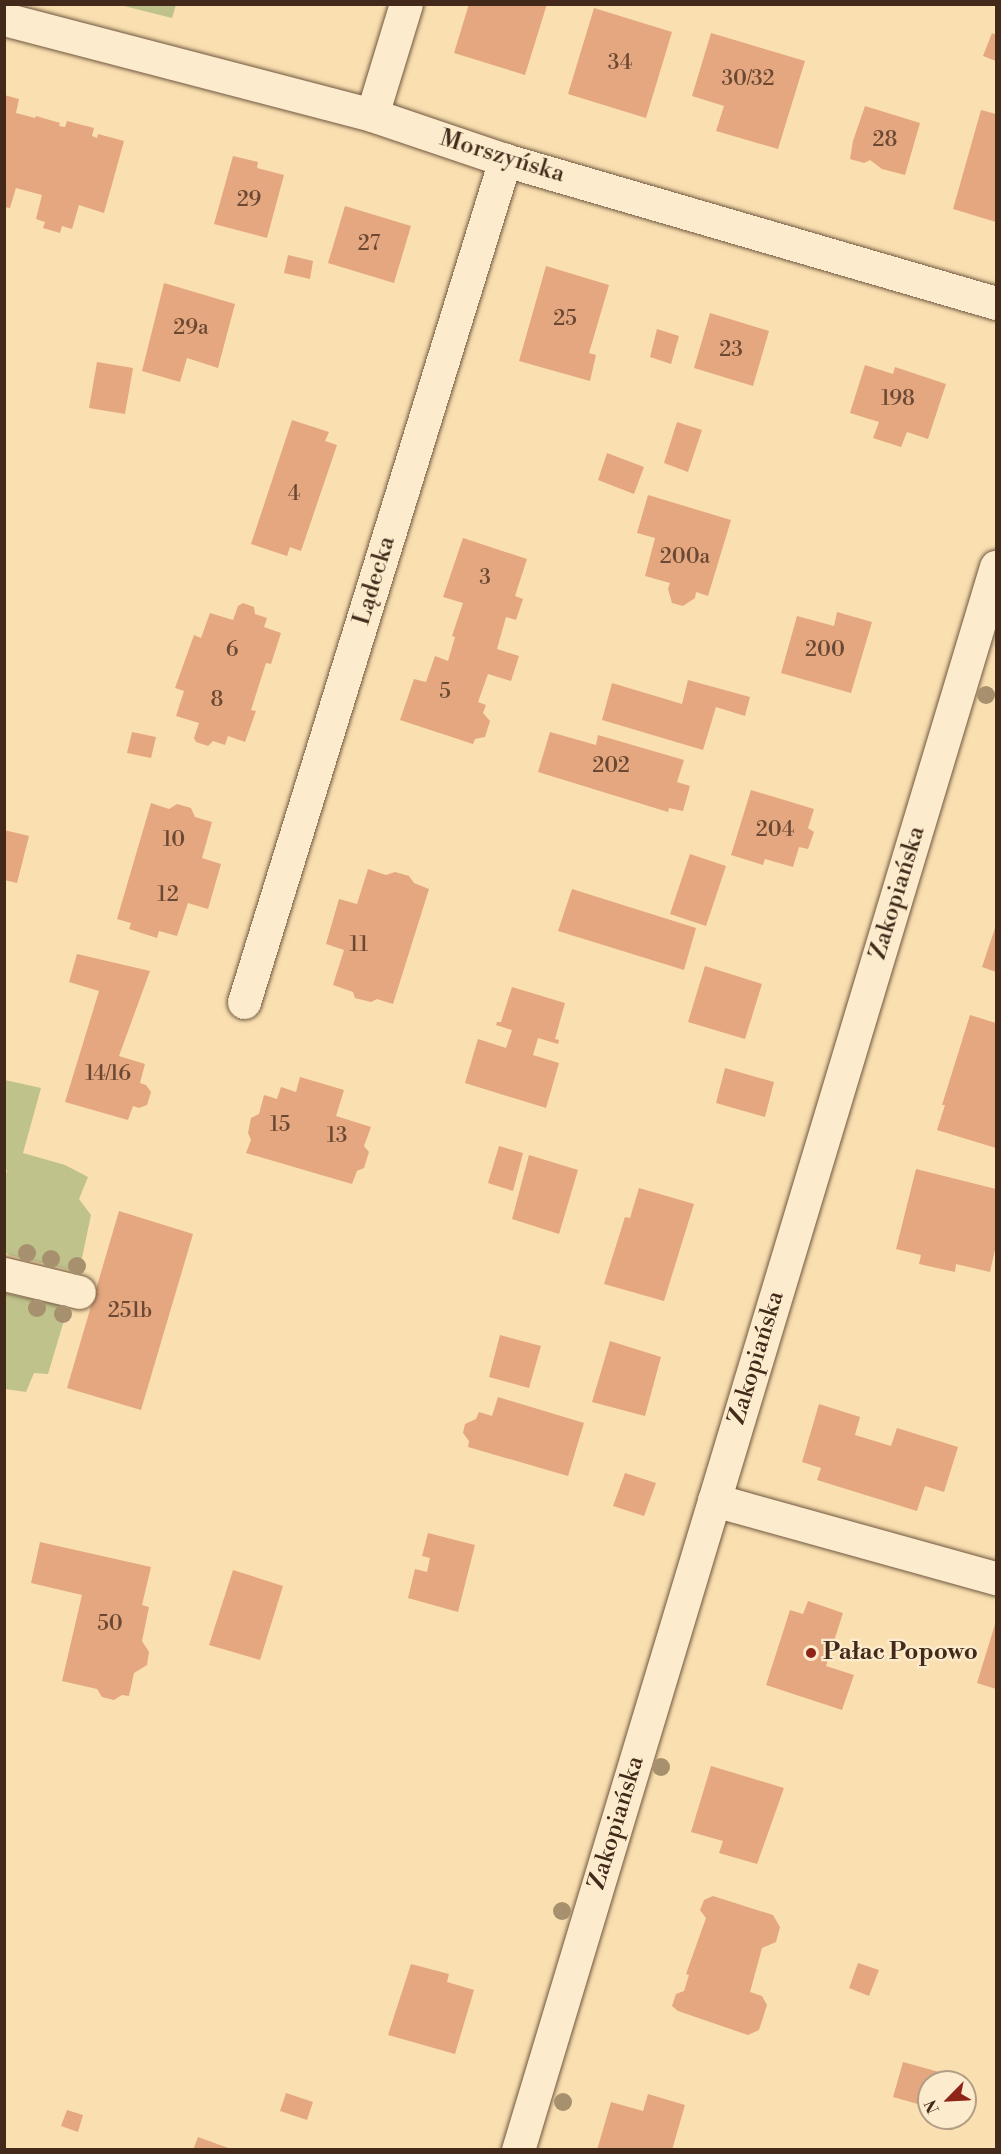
<!DOCTYPE html>
<meta charset="utf-8">
<style>
body{margin:0}
#map{position:relative;width:1001px;height:2154px;overflow:hidden;background:#fae0b0;font-family:"Libre Bodoni",serif}
div>[style]{position:absolute}
[style*='--x']{left:calc(var(--x)*1px);top:calc(var(--y)*1px);width:calc(var(--w)*1px);rotate:calc(var(--a)*1deg)}
.green>*{inset:0;background:#bfc28b}
.building>*{inset:0;background:#e4a77f}
.roads{filter:drop-shadow(0 0 2px #705740) drop-shadow(0 0 2px #705740)}
.street>*{height:33px;margin:-16.5px;padding:0 16.5px;transform-origin:16.5px;border-radius:16.5px;background:#fcebcc}
.trees>*{width:18px;height:18px;margin:-9px;border-radius:50%;background:#a6906d}
.dots>*{width:16px;height:16px;translate:-50% -50%;box-sizing:border-box;border:3px solid #fcebcc;border-radius:50%}
span{translate:-50% -50%;white-space:nowrap;text-align:center;line-height:1.15;-webkit-text-stroke:4.5px #fcebcc;paint-order:stroke}
.number-label{font-size:21px;color:#6a4833}
.number-label span{-webkit-text-stroke-width:0}
.street-label{font-size:24px;color:#42291a}
.poi-label{font-size:24px;color:#42291a;font-weight:700}
.left{translate:0 -50%;text-align:left}
.frame{position:absolute;inset:0;border:6px solid #42291a;pointer-events:none}
.north{position:absolute;left:917px;top:2070px;width:60px;height:60px;box-sizing:border-box;background:#fcebcc;border:2px solid #b29d85;border-radius:50%;rotate:246deg;font-size:16px;font-weight:700;line-height:24px;text-align:center;color:#42291a}
.north::after{content:'';display:block;margin:auto;width:21px;height:27px;background:#8f2418;clip-path:polygon(50% 0,100% 100%,50% 72%,0 100%)}
</style>
<div id="map">
<div class="green">
<div style="clip-path:polygon(120px 5px,176px 5px,172px 18px)"></div>
<div style="clip-path:polygon(5px 1080px,41px 1088px,23px 1153px,65px 1165px,88px 1177px,79px 1199px,91px 1215px,79px 1272px,9px 1255px,5px 1252px,4px 1183px,7px 1170px,4px 1169px)"></div>
<div style="clip-path:polygon(5px 1293px,68px 1307px,48px 1374px,34px 1373px,26px 1392px,5px 1389px)"></div>
</div>
<div class="building">
<div style="clip-path:polygon(469px 4px,547px 4px,525px 75px,454px 53px)"></div>
<div style="clip-path:polygon(594px 8px,672px 32px,646px 118px,568px 94px)"></div>
<div style="clip-path:polygon(711px 33px,805px 61px,778px 149px,716px 131px,724px 106px,692px 96px)"></div>
<div style="clip-path:polygon(992px 33px,996px 35px,996px 61px,983px 56px)"></div>
<div style="clip-path:polygon(4px 95px,19px 99px,16px 113px,35px 118px,36px 116px,60px 123px,59px 126px,65px 127px,67px 121px,94px 128px,92px 136px,97px 138px,98px 134px,124px 141px,104px 213px,79px 205px,72px 229px,62px 226px,60px 233px,43px 228px,45px 222px,36px 219px,42px 195px,16px 188px,10px 208px,4px 207px)"></div>
<div style="clip-path:polygon(865px 106px,920px 123px,905px 175px,882px 169px,870px 160px,864px 163px,850px 159px,853px 141px)"></div>
<div style="clip-path:polygon(981px 110px,996px 114px,996px 222px,953px 209px)"></div>
<div style="clip-path:polygon(233px 156px,258px 162px,257px 168px,284px 175px,267px 238px,214px 224px)"></div>
<div style="clip-path:polygon(345px 206px,411px 226px,394px 283px,328px 263px)"></div>
<div style="clip-path:polygon(288px 255px,313px 261px,310px 279px,284px 273px)"></div>
<div style="clip-path:polygon(546px 266px,609px 285px,589px 353px,596px 355px,590px 381px,519px 361px)"></div>
<div style="clip-path:polygon(164px 283px,235px 304px,218px 368px,187px 358px,180px 382px,142px 371px)"></div>
<div style="clip-path:polygon(710px 313px,769px 331px,753px 386px,694px 368px)"></div>
<div style="clip-path:polygon(657px 329px,679px 336px,671px 364px,650px 357px)"></div>
<div style="clip-path:polygon(97px 362px,133px 368px,125px 414px,89px 408px)"></div>
<div style="clip-path:polygon(865px 365px,893px 374px,895px 367px,946px 384px,928px 439px,907px 432px,901px 447px,873px 438px,879px 422px,850px 413px)"></div>
<div style="clip-path:polygon(292px 420px,329px 432px,325px 441px,337px 445px,301px 551px,290px 547px,287px 556px,251px 544px)"></div>
<div style="clip-path:polygon(677px 422px,702px 430px,688px 472px,664px 463px)"></div>
<div style="clip-path:polygon(607px 453px,644px 467px,634px 494px,598px 480px)"></div>
<div style="clip-path:polygon(648px 495px,731px 520px,708px 596px,696px 592px,695px 598px,683px 606px,672px 603px,668px 589px,670px 583px,645px 576px,655px 538px,637px 533px)"></div>
<div style="clip-path:polygon(463px 538px,527px 559px,515px 596px,523px 599px,516px 620px,506px 617px,497px 649px,519px 656px,511px 681px,488px 674px,478px 702px,486px 705px,483px 713px,490px 721px,485px 737px,475px 739px,473px 744px,400px 720px,414px 679px,426px 682px,435px 656px,448px 661px,455px 637px,452px 636px,463px 603px,443px 597px)"></div>
<div style="clip-path:polygon(243px 603px,254px 607px,255px 614px,267px 618px,264px 627px,281px 633px,271px 664px,266px 663px,251px 710px,256px 711px,245px 742px,228px 736px,225px 745px,213px 741px,208px 746px,196px 742px,194px 738px,199px 723px,176px 716px,184px 691px,175px 688px,194px 635px,201px 638px,210px 613px,233px 620px,238px 606px)"></div>
<div style="clip-path:polygon(837px 612px,872px 622px,851px 693px,781px 673px,797px 616px,834px 626px)"></div>
<div style="clip-path:polygon(688px 680px,750px 697px,745px 716px,716px 707px,703px 750px,602px 720px,612px 683px,682px 704px)"></div>
<div style="clip-path:polygon(132px 732px,156px 737px,151px 758px,127px 753px)"></div>
<div style="clip-path:polygon(550px 732px,596px 745px,598px 735px,684px 760px,677px 782px,690px 786px,683px 811px,669px 808px,668px 812px,538px 772px)"></div>
<div style="clip-path:polygon(751px 790px,814px 809px,808px 828px,814px 832px,808px 849px,799px 847px,793px 867px,765px 859px,763px 865px,731px 855px)"></div>
<div style="clip-path:polygon(151px 803px,169px 809px,177px 804px,191px 808px,195px 817px,212px 822px,202px 858px,221px 864px,208px 909px,188px 903px,177px 936px,159px 931px,157px 938px,129px 929px,131px 923px,117px 919px)"></div>
<div style="clip-path:polygon(4px 830px,29px 836px,17px 883px,4px 880px)"></div>
<div style="clip-path:polygon(690px 854px,726px 866px,706px 926px,670px 914px)"></div>
<div style="clip-path:polygon(368px 869px,386px 875px,395px 872px,409px 876px,414px 883px,429px 889px,393px 1004px,377px 999px,371px 1002px,355px 998px,353px 992px,333px 985px,344px 950px,326px 944px,339px 899px,357px 904px)"></div>
<div style="clip-path:polygon(572px 889px,696px 928px,684px 970px,558px 931px)"></div>
<div style="clip-path:polygon(996px 925px,996px 972px,982px 967px)"></div>
<div style="clip-path:polygon(77px 954px,150px 971px,119px 1056px,145px 1064px,140px 1083px,146px 1085px,151px 1092px,147px 1105px,139px 1108px,133px 1106px,128px 1120px,65px 1102px,99px 991px,69px 982px)"></div>
<div style="clip-path:polygon(705px 966px,762px 984px,745px 1039px,688px 1022px)"></div>
<div style="clip-path:polygon(512px 987px,565px 1003px,555px 1039px,559px 1040px,558px 1044px,538px 1038px,533px 1055px,559px 1063px,546px 1108px,465px 1083px,478px 1039px,506px 1048px,512px 1030px,496px 1025px,497px 1022px,501px 1022px)"></div>
<div style="clip-path:polygon(970px 1015px,996px 1023px,996px 1148px,937px 1130px,945px 1105px,942px 1105px)"></div>
<div style="clip-path:polygon(725px 1068px,774px 1082px,765px 1117px,716px 1103px)"></div>
<div style="clip-path:polygon(300px 1077px,344px 1090px,336px 1116px,371px 1127px,364px 1146px,369px 1152px,364px 1168px,357px 1171px,352px 1184px,246px 1153px,251px 1140px,248px 1133px,251px 1118px,259px 1114px,264px 1095px,277px 1099px,281px 1087px,296px 1092px)"></div>
<div style="clip-path:polygon(499px 1146px,523px 1153px,513px 1191px,488px 1183px)"></div>
<div style="clip-path:polygon(529px 1155px,578px 1170px,559px 1234px,512px 1219px)"></div>
<div style="clip-path:polygon(916px 1169px,996px 1189px,996px 1245px,990px 1272px,956px 1264px,955px 1272px,919px 1264px,921px 1255px,896px 1249px)"></div>
<div style="clip-path:polygon(639px 1188px,694px 1204px,664px 1301px,604px 1284px,625px 1217px,630px 1218px)"></div>
<div style="clip-path:polygon(119px 1211px,193px 1234px,141px 1410px,67px 1388px)"></div>
<div style="clip-path:polygon(500px 1335px,541px 1346px,529px 1388px,489px 1377px)"></div>
<div style="clip-path:polygon(610px 1341px,661px 1357px,645px 1416px,592px 1402px)"></div>
<div style="clip-path:polygon(498px 1397px,584px 1423px,568px 1476px,468px 1447px,469px 1441px,463px 1433px,465px 1424px,476px 1419px,479px 1412px,492px 1416px)"></div>
<div style="clip-path:polygon(819px 1404px,860px 1417px,855px 1435px,891px 1446px,897px 1428px,958px 1447px,944px 1492px,925px 1486px,917px 1511px,817px 1480px,821px 1468px,802px 1462px)"></div>
<div style="clip-path:polygon(625px 1473px,656px 1483px,644px 1516px,613px 1506px)"></div>
<div style="clip-path:polygon(428px 1533px,475px 1545px,458px 1612px,408px 1598px,415px 1569px,427px 1572px,430px 1558px,422px 1556px)"></div>
<div style="clip-path:polygon(40px 1542px,151px 1567px,142px 1605px,149px 1607px,142px 1641px,149px 1652px,147px 1665px,134px 1673px,129px 1696px,122px 1695px,114px 1700px,102px 1697px,97px 1689px,62px 1681px,82px 1595px,31px 1583px)"></div>
<div style="clip-path:polygon(233px 1570px,283px 1586px,260px 1660px,209px 1645px)"></div>
<div style="clip-path:polygon(808px 1601px,843px 1613px,826px 1666px,854px 1675px,842px 1710px,766px 1685px,790px 1610px,803px 1614px)"></div>
<div style="clip-path:polygon(996px 1621px,996px 1689px,977px 1683px)"></div>
<div style="clip-path:polygon(711px 1766px,784px 1788px,757px 1864px,719px 1853px,723px 1841px,691px 1832px)"></div>
<div style="clip-path:polygon(713px 1896px,773px 1915px,780px 1927px,776px 1942px,762px 1948px,750px 1992px,762px 1996px,767px 2005px,759px 2030px,748px 2035px,678px 2011px,672px 2006px,676px 1994px,684px 1991px,689px 1975px,686px 1974px,706px 1918px,700px 1910px,704px 1900px)"></div>
<div style="clip-path:polygon(858px 1963px,879px 1970px,869px 1996px,849px 1988px)"></div>
<div style="clip-path:polygon(411px 1964px,449px 1974px,447px 1982px,474px 1990px,455px 2054px,388px 2035px)"></div>
<div style="clip-path:polygon(903px 2062px,968px 2080px,966px 2089px,965px 2082px,929px 2082px,925px 2106px,893px 2097px)"></div>
<div style="clip-path:polygon(286px 2093px,313px 2102px,307px 2120px,280px 2111px)"></div>
<div style="clip-path:polygon(648px 2094px,685px 2105px,672px 2150px,597px 2150px,611px 2102px,643px 2111px)"></div>
<div style="clip-path:polygon(67px 2110px,83px 2115px,78px 2132px,61px 2126px)"></div>
<div style="clip-path:polygon(198px 2137px,231px 2149px,231px 2150px,193px 2150px)"></div>
</div>
<div class="roads">
<div class="street">
<div style="--x:4;--y:19;--w:380;--a:14.6"></div>
<div style="--x:372;--y:115;--w:140;--a:18.7"></div>
<div style="--x:505;--y:160;--w:511;--a:16.24"></div>
<div style="--x:372;--y:115;--w:116;--a:-73"></div>
<div style="--x:244;--y:1002;--w:882;--a:-72.78"></div>
<div style="--x:4;--y:1274;--w:77;--a:13.5"></div>
<div style="--x:714;--y:1500;--w:293;--a:15.5"></div>
<div style="--x:518;--y:2150;--w:1654;--a:-73.2"></div>
</div>
</div>
<div class="trees">
<div style="left:986px;top:695px"></div>
<div style="left:27px;top:1253px"></div>
<div style="left:51px;top:1259px"></div>
<div style="left:77px;top:1266px"></div>
<div style="left:37px;top:1308px"></div>
<div style="left:63px;top:1314px"></div>
<div style="left:661px;top:1767px"></div>
<div style="left:562px;top:1911px"></div>
<div style="left:563px;top:2102px"></div>
</div>
<div class="dots">
<div style="left:811px;top:1653px;background:#8f2418"></div>
</div>
<div class="number-label">
<span style="left:620px;top:63px">34</span>
<span style="left:748px;top:79px">30/32</span>
<span style="left:885px;top:140px">28</span>
<span style="left:249px;top:200px">29</span>
<span style="left:369px;top:244px">27</span>
<span style="left:565px;top:319px">25</span>
<span style="left:191px;top:328px">29a</span>
<span style="left:731px;top:350px">23</span>
<span style="left:898px;top:399px">198</span>
<span style="left:294px;top:494px">4</span>
<span style="left:685px;top:557px">200a</span>
<span style="left:485px;top:578px">3</span>
<span style="left:232px;top:650px">6</span>
<span style="left:825px;top:650px">200</span>
<span style="left:445px;top:692px">5</span>
<span style="left:217px;top:700px">8</span>
<span style="left:611px;top:766px">202</span>
<span style="left:775px;top:830px">204</span>
<span style="left:174px;top:840px">10</span>
<span style="left:168px;top:895px">12</span>
<span style="left:359px;top:945px">11</span>
<span style="left:108px;top:1074px">14/16</span>
<span style="left:280px;top:1125px">15</span>
<span style="left:337px;top:1136px">13</span>
<span style="left:130px;top:1311px">251b</span>
<span style="left:110px;top:1624px">50</span>
</div>
<div class="street-label">
<span style="left:502px;top:157px;rotate:17deg">Morszyńska</span>
<span style="left:375px;top:581px;rotate:-73deg">Lądecka</span>
<span style="left:898px;top:893px;rotate:-73deg">Zakopiańska</span>
<span style="left:757px;top:1358px;rotate:-73deg">Zakopiańska</span>
<span style="left:617px;top:1823px;rotate:-73deg">Zakopiańska</span>
</div>
<div class="poi-label">
<span class="left" style="left:823px;top:1653px">Pałac Popowo</span>
</div>
<div class="frame"></div>
<div class="north">N</div>
</div>
